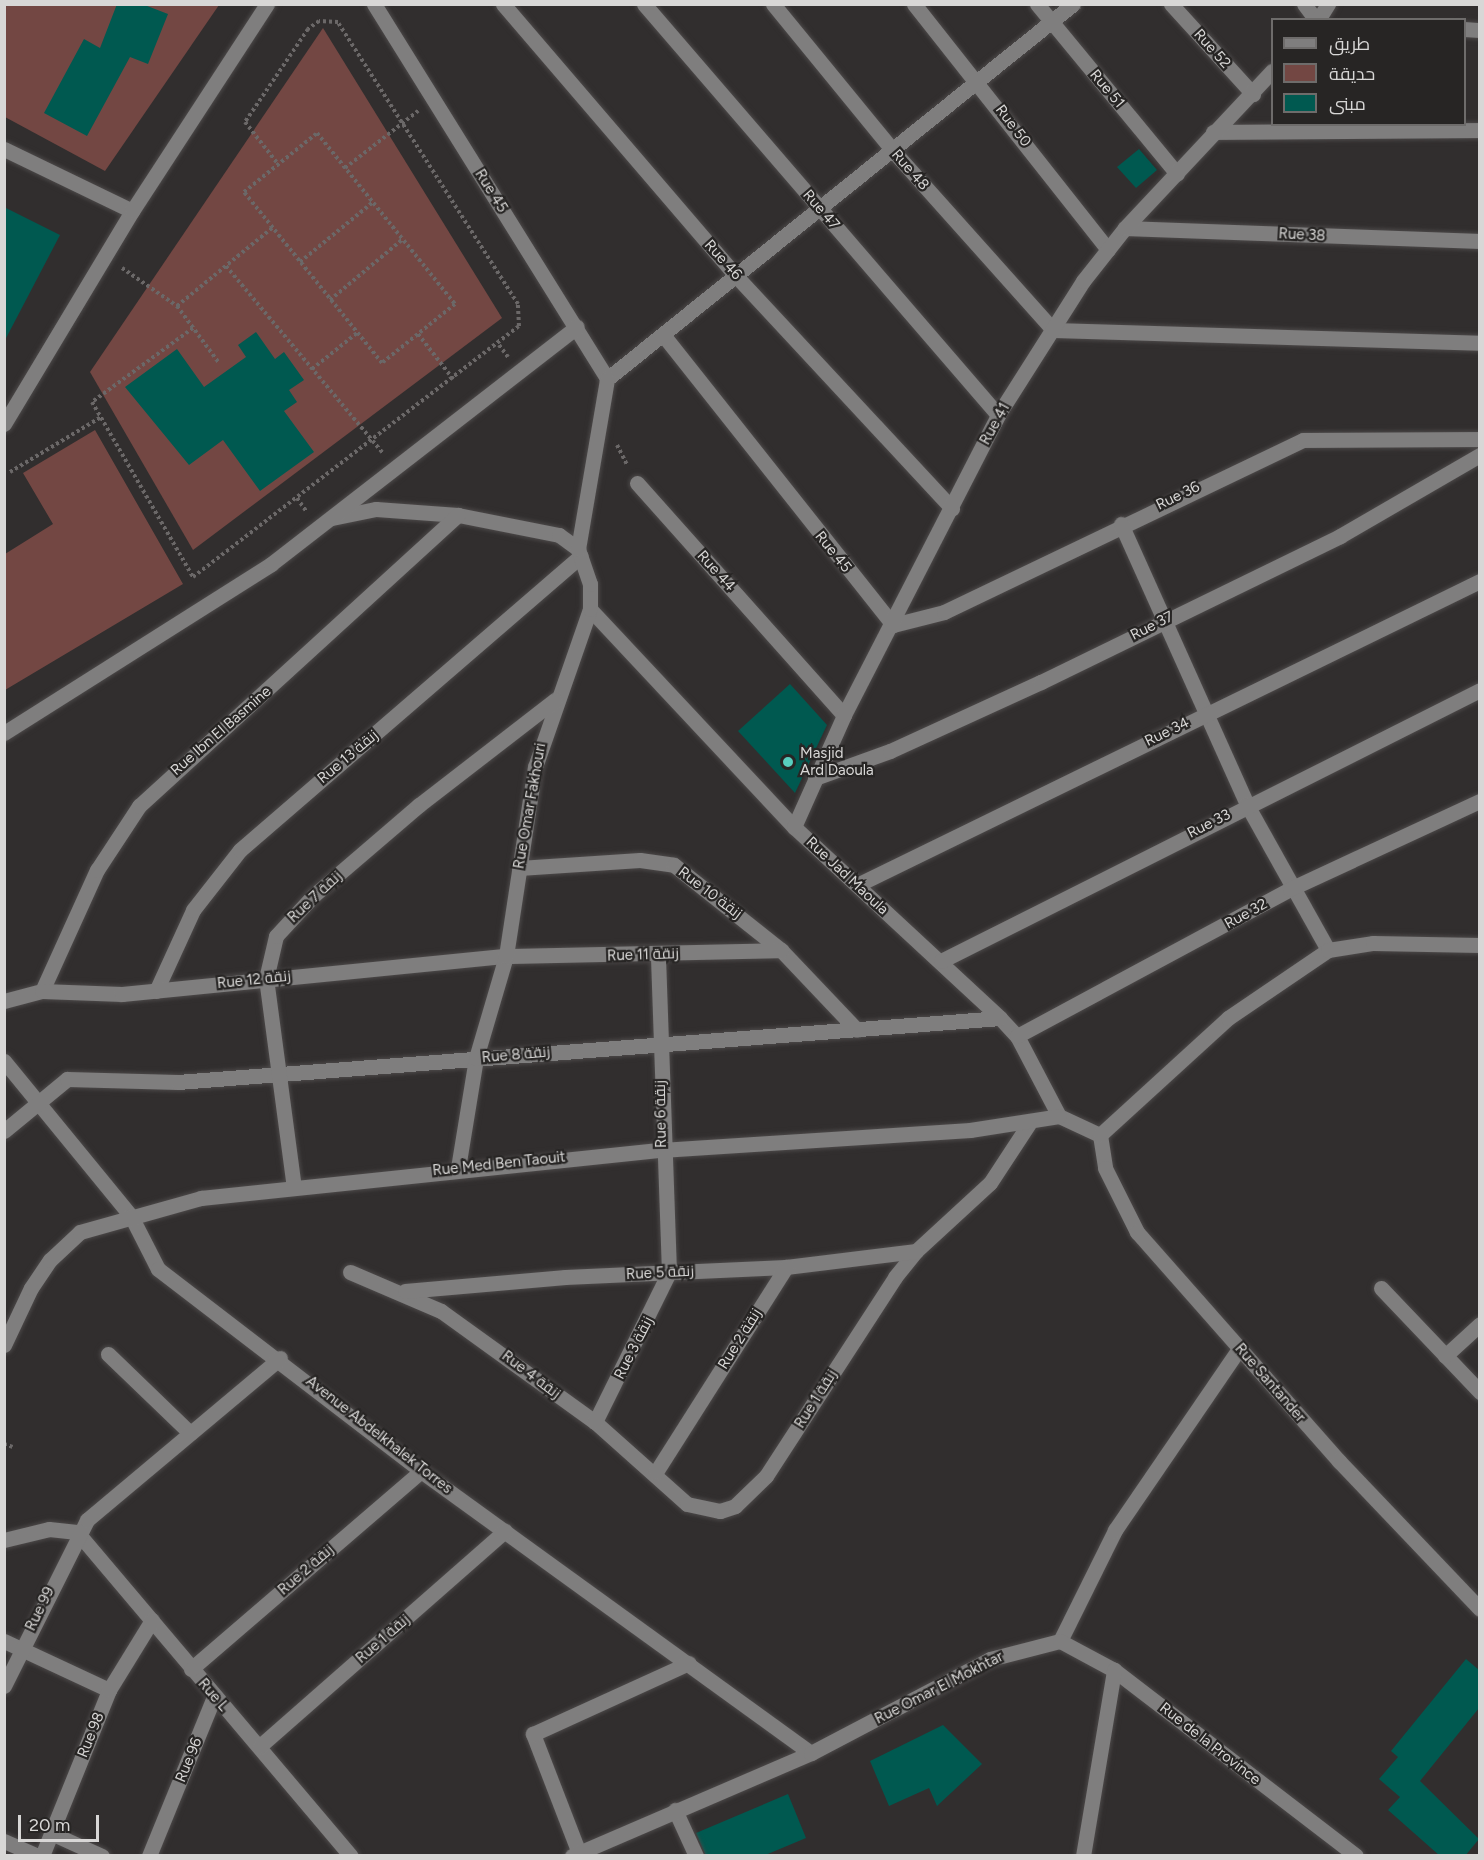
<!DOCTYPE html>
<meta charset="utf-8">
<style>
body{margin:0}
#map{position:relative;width:1484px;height:1860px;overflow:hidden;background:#312e2e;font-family:Figtree,Cairo,sans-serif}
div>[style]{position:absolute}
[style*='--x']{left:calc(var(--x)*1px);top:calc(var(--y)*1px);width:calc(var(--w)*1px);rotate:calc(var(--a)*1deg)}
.green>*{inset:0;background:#734743}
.building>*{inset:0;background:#005950}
.path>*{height:4px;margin-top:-2px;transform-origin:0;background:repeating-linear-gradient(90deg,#6b6868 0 3px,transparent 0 6px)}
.roads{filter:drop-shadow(0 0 2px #4c4949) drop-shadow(0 0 2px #4c4949)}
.minor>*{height:15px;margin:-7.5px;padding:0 7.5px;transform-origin:7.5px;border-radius:7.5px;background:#7f7e7e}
.dots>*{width:16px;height:16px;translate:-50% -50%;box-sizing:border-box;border:3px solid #272524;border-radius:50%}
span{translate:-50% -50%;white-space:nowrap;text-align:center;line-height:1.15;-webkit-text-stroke:4.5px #272524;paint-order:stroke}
.street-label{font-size:15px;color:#d8d7d6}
.poi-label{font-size:15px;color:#d8d7d6}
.left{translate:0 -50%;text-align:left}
.frame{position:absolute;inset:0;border:6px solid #d8d7d6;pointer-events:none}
.legend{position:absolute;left:1271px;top:18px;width:195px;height:108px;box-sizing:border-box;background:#272524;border:2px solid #6e6c6b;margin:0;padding:8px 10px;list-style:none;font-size:18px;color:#d8d7d6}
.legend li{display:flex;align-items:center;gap:12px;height:30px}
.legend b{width:30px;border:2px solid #6e6c6b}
.scale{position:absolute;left:18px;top:1815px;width:81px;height:27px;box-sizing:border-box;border:3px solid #d8d7d6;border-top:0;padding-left:8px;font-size:18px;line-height:21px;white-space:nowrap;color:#d8d7d6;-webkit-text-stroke:4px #272524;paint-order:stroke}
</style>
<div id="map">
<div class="green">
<div style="clip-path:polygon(4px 5px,219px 5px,105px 171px,5px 117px)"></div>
<div style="clip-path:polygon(323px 28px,502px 318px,193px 550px,90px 372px)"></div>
<div style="clip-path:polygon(95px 430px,183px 584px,5px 690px,5px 554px,53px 524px,23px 473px)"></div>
</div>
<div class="building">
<div style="clip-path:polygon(117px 4px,142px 4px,168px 14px,148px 64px,130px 57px,87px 136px,44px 113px,84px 39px,100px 48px)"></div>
<div style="clip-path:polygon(1139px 149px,1157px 170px,1136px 188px,1117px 167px)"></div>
<div style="clip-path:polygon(4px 207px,60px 235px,4px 342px)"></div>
<div style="clip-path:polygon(256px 332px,275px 359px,284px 352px,304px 380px,289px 390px,297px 402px,284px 411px,314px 452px,260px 491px,223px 440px,189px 465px,125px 387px,177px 349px,204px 387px,246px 357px,238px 345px)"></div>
<div style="clip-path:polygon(790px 684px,827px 725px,795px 793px,738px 731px)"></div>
<div style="clip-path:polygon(1466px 1659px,1479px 1670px,1479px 1708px,1420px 1781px,1479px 1839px,1465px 1856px,1440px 1856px,1388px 1810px,1400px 1797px,1379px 1779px,1398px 1757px,1391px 1751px)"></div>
<div style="clip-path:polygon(943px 1725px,982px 1764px,937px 1806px,929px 1788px,889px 1806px,870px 1761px)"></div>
<div style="clip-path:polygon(788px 1794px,806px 1838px,763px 1856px,706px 1856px,696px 1833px)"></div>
</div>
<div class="path">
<div style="--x:317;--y:133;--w:220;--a:51.1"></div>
<div style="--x:455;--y:304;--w:94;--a:141.1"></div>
<div style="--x:382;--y:363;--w:220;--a:-128.9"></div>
<div style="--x:244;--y:192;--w:94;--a:-38.9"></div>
<div style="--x:345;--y:168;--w:93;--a:-38"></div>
<div style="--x:300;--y:262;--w:94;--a:-39.4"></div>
<div style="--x:226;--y:266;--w:244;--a:50"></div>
<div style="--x:122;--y:268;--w:67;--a:34.6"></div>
<div style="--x:177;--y:306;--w:71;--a:53.6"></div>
<div style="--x:330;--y:300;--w:95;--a:-39.9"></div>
<div style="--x:177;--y:306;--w:123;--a:-39.4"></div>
<div style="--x:193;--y:328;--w:125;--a:143.8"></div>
<div style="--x:92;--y:402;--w:202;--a:60"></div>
<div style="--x:193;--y:577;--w:411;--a:-37.6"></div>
<div style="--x:519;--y:326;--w:22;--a:-93"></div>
<div style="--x:518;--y:304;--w:335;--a:-122.6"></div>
<div style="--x:338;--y:22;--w:19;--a:-177"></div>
<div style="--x:319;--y:21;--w:14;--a:144"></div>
<div style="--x:308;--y:29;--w:112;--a:124.1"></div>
<div style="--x:245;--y:122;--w:53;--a:51.8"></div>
<div style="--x:418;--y:334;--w:58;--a:52"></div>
<div style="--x:499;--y:345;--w:15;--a:53"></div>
<div style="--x:312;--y:369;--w:58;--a:-38.7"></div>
<div style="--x:617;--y:445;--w:22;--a:63"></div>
<div style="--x:10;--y:472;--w:106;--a:-31.1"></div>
<div style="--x:297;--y:498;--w:16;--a:55"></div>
<div style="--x:4;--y:1444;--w:9;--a:18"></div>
</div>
<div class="roads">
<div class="minor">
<div style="--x:374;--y:4;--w:441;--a:58.1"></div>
<div style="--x:503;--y:4;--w:360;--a:49.4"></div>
<div style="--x:737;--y:277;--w:316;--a:47.1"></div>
<div style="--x:644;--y:4;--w:542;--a:49.26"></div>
<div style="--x:773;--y:4;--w:193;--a:50.7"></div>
<div style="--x:895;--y:153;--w:237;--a:48.2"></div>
<div style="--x:1053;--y:330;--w:427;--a:1.7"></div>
<div style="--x:914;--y:4;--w:313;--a:51.7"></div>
<div style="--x:1037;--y:4;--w:220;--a:50.5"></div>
<div style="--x:1171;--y:4;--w:122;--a:47.7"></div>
<div style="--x:1304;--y:4;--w:20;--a:53"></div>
<div style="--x:1318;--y:20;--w:19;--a:-58"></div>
<div style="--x:1464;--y:29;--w:16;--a:4"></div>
<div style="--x:1213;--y:132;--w:267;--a:-0.4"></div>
<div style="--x:4;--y:149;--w:142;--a:25.8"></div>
<div style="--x:1125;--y:228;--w:355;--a:2.1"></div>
<div style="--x:664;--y:336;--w:369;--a:51.6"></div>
<div style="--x:893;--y:625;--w:53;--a:-14.3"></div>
<div style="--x:944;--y:612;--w:398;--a:-25.6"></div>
<div style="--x:1303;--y:440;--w:177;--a:-0.3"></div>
<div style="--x:607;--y:379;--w:598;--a:-38.82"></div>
<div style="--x:4;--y:424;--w:249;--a:-59"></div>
<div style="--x:132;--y:211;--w:247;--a:-56.9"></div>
<div style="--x:637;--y:483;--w:311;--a:48.3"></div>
<div style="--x:332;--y:518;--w:45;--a:-11.6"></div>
<div style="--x:376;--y:509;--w:82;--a:4.2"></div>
<div style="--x:458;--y:515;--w:103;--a:11.2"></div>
<div style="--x:559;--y:535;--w:24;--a:36"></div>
<div style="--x:1121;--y:524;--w:308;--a:65.8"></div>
<div style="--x:1247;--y:805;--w:166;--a:60.8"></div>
<div style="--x:590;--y:609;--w:299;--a:46.9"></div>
<div style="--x:794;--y:827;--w:281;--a:42.8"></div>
<div style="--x:1000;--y:1018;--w:25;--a:47"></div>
<div style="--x:1017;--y:1036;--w:90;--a:62.3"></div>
<div style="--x:1059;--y:1116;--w:45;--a:24.9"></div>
<div style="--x:4;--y:733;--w:316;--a:-32.3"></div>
<div style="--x:271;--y:564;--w:387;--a:-37.8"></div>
<div style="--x:815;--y:778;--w:80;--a:-19.8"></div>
<div style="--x:890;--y:751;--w:166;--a:-24.6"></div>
<div style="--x:1041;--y:682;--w:333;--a:-26"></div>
<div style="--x:1340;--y:536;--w:162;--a:-30.1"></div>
<div style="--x:794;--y:827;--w:123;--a:-65.9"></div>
<div style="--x:844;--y:715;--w:337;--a:-62.8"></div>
<div style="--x:998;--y:415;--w:159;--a:-57.6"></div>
<div style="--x:1083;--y:281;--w:68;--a:-51.6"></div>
<div style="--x:1125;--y:228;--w:215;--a:-46.9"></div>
<div style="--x:519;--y:868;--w:121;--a:-3.8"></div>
<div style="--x:640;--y:860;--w:34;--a:8"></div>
<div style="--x:674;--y:865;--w:137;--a:38.5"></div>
<div style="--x:781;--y:950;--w:110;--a:46.5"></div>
<div style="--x:857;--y:885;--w:693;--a:-26.01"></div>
<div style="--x:941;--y:961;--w:603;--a:-26.69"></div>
<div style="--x:42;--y:991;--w:133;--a:-65.6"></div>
<div style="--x:97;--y:870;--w:77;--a:-56.7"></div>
<div style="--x:139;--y:806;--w:432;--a:-42.4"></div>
<div style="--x:156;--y:991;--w:89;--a:-65.4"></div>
<div style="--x:193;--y:910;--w:76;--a:-51.9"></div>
<div style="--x:240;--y:850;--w:450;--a:-40.8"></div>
<div style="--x:4;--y:1001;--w:39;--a:-15"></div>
<div style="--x:42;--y:991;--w:80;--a:2.1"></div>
<div style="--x:122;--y:994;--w:386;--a:-5.7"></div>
<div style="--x:506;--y:956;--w:275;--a:-1.2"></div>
<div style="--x:1017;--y:1036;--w:310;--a:-28.3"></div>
<div style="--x:1290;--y:889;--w:209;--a:-24.9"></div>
<div style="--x:4;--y:1061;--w:200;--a:50.7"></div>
<div style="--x:131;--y:1216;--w:59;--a:63"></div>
<div style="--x:158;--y:1269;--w:332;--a:37.5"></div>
<div style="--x:421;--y:1471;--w:481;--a:35.9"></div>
<div style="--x:4;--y:1131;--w:82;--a:-39.5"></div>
<div style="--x:67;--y:1079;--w:111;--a:1.5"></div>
<div style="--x:178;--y:1082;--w:824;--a:-4.45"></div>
<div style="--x:1100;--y:1135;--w:33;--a:81"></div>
<div style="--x:1105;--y:1168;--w:72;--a:63.4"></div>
<div style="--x:1137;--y:1232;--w:305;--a:48.6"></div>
<div style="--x:1339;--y:1461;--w:204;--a:46.4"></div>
<div style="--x:1100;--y:1135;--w:173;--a:-42.4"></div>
<div style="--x:1228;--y:1018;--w:121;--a:-34.2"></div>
<div style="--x:1328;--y:950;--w:46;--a:-8.8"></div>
<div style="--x:1373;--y:943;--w:107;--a:1.1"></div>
<div style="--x:458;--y:1168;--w:111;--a:-80.7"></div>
<div style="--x:476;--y:1058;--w:106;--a:-73.6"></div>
<div style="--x:506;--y:956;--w:191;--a:-81.3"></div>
<div style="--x:535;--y:767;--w:167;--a:-70.8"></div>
<div style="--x:590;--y:609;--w:25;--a:-90"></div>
<div style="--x:590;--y:584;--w:37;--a:-109"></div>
<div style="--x:578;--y:549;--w:172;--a:-80.3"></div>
<div style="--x:294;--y:1188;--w:211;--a:-97.6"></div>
<div style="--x:266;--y:979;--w:44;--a:-76.9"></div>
<div style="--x:276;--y:936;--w:56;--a:-47.2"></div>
<div style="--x:314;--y:895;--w:138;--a:-40.6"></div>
<div style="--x:419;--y:805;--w:172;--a:-37.7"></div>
<div style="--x:350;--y:1272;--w:99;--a:23.2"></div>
<div style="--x:441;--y:1311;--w:190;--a:35.8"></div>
<div style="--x:595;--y:1422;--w:123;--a:41.7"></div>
<div style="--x:687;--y:1504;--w:34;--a:12"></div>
<div style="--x:720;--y:1511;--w:16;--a:-18"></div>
<div style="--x:735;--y:1506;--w:43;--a:-44.1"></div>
<div style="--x:766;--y:1476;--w:237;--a:-57"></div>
<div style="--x:895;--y:1277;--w:33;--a:-51"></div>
<div style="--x:916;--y:1251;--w:100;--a:-42.6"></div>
<div style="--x:990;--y:1183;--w:73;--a:-56.7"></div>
<div style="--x:1381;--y:1288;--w:144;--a:46.4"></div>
<div style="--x:405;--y:1291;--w:161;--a:-5"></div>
<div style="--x:565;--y:1277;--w:221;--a:-2.6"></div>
<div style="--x:786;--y:1267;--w:131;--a:-7"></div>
<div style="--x:4;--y:1345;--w:63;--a:-64.7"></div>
<div style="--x:31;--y:1288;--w:34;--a:-56"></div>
<div style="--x:50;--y:1260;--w:41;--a:-43"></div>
<div style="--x:80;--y:1232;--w:126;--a:-15.7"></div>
<div style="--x:201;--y:1198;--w:462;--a:-6"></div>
<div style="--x:661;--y:1150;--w:310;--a:-3.7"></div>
<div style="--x:970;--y:1130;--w:90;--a:-8.9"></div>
<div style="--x:108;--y:1354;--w:114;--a:43.9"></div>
<div style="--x:1445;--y:1356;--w:47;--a:-42.4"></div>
<div style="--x:595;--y:1422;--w:167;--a:-63.7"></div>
<div style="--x:669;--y:1272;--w:317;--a:-92"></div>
<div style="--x:656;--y:1472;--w:243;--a:-57.6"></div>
<div style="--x:77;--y:1532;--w:424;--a:49.8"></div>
<div style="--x:4;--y:1540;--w:46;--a:-13.7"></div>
<div style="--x:49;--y:1529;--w:28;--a:6"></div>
<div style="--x:4;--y:1641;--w:116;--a:25"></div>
<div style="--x:1060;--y:1641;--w:124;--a:-63.6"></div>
<div style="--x:1115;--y:1530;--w:219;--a:-55.6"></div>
<div style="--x:191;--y:1669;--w:303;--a:-40.7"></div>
<div style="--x:4;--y:1686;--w:186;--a:-63.4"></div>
<div style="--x:87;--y:1520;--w:252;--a:-40"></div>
<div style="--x:260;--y:1746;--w:326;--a:-41.3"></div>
<div style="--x:675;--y:1810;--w:51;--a:65.5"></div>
<div style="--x:51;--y:1833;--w:56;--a:24.3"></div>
<div style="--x:4;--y:1841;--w:36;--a:24"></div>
<div style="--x:579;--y:1853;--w:128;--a:-111.1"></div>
<div style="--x:533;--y:1734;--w:171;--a:-24.5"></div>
<div style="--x:42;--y:1856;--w:179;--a:-68"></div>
<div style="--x:109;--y:1690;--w:82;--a:-58.4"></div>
<div style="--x:149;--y:1856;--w:172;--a:-67.8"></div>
<div style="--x:572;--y:1856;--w:260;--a:-23.3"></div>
<div style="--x:811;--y:1753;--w:202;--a:-27.7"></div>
<div style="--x:990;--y:1659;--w:72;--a:-14.4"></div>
<div style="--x:1060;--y:1641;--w:61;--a:28.2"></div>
<div style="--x:1114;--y:1670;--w:305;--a:37.5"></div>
<div style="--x:1083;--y:1856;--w:189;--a:-80.5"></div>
</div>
</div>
<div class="dots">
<div style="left:788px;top:762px;background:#58cebf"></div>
</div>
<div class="street-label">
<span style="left:1212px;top:49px;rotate:48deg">Rue 52</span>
<span style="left:1107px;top:89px;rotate:50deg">Rue 51</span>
<span style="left:1013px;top:126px;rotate:53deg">Rue 50</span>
<span style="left:910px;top:170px;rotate:49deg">Rue 48</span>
<span style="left:491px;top:191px;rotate:58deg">Rue 45</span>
<span style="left:821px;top:210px;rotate:49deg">Rue 47</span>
<span style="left:1302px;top:235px;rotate:3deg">Rue 38</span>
<span style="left:723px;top:260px;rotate:48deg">Rue 46</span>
<span style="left:995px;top:424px;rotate:-61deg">Rue 41</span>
<span style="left:1178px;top:496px;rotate:-26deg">Rue 36</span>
<span style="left:833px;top:552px;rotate:51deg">Rue 45</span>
<span style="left:716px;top:571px;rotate:48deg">Rue 44</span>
<span style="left:1152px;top:626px;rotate:-27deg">Rue 37</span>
<span style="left:221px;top:731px;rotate:-41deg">Rue Ibn El Basmine</span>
<span style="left:1167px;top:732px;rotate:-26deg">Rue 34</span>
<span style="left:348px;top:757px;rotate:-40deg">Rue 13 زنقة</span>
<span style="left:530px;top:806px;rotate:-80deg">Rue Omar Fakhouri</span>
<span style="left:1209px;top:824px;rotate:-27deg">Rue 33</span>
<span style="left:847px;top:876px;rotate:43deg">Rue Jad Maoula</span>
<span style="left:710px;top:893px;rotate:37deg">Rue 10 زنقة</span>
<span style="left:315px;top:897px;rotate:-43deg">Rue 7 زنقة</span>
<span style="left:1246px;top:914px;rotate:-29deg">Rue 32</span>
<span style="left:643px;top:955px;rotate:-2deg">Rue 11 زنقة</span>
<span style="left:254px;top:980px;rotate:-6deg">Rue 12 زنقة</span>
<span style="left:516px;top:1055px;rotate:-5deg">Rue 8 زنقة</span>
<span style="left:661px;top:1114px;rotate:-91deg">Rue 6 زنقة</span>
<span style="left:499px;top:1164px;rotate:-6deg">Rue Med Ben Taouit</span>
<span style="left:660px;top:1273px;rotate:-3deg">Rue 5 زنقة</span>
<span style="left:740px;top:1339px;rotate:-58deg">Rue 2 زنقة</span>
<span style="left:634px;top:1348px;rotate:-63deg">Rue 3 زنقة</span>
<span style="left:531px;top:1375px;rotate:37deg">Rue 4 زنقة</span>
<span style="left:1270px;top:1383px;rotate:49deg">Rue Santander</span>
<span style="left:816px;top:1399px;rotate:-58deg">Rue 1 زنقة</span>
<span style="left:379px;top:1435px;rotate:38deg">Avenue Abdelkhalek Torres</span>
<span style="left:306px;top:1570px;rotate:-41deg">Rue 2 زنقة</span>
<span style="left:40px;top:1609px;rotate:-64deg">Rue 99</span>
<span style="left:383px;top:1639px;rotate:-41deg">Rue 1 زنقة</span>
<span style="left:939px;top:1688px;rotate:-27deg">Rue Omar El Mokhtar</span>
<span style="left:213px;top:1695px;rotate:49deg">Rue L</span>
<span style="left:91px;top:1735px;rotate:-68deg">Rue 98</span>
<span style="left:1210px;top:1744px;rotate:38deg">Rue de la Province</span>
<span style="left:189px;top:1760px;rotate:-68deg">Rue 96</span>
</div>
<div class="poi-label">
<span class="left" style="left:800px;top:762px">Masjid<br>Ard Daoula</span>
</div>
<div class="frame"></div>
<ul class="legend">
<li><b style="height:8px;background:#7f7e7e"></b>طريق</li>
<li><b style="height:16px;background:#734743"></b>حديقة</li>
<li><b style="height:16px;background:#005950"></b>مبنى</li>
</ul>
<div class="scale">20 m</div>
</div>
